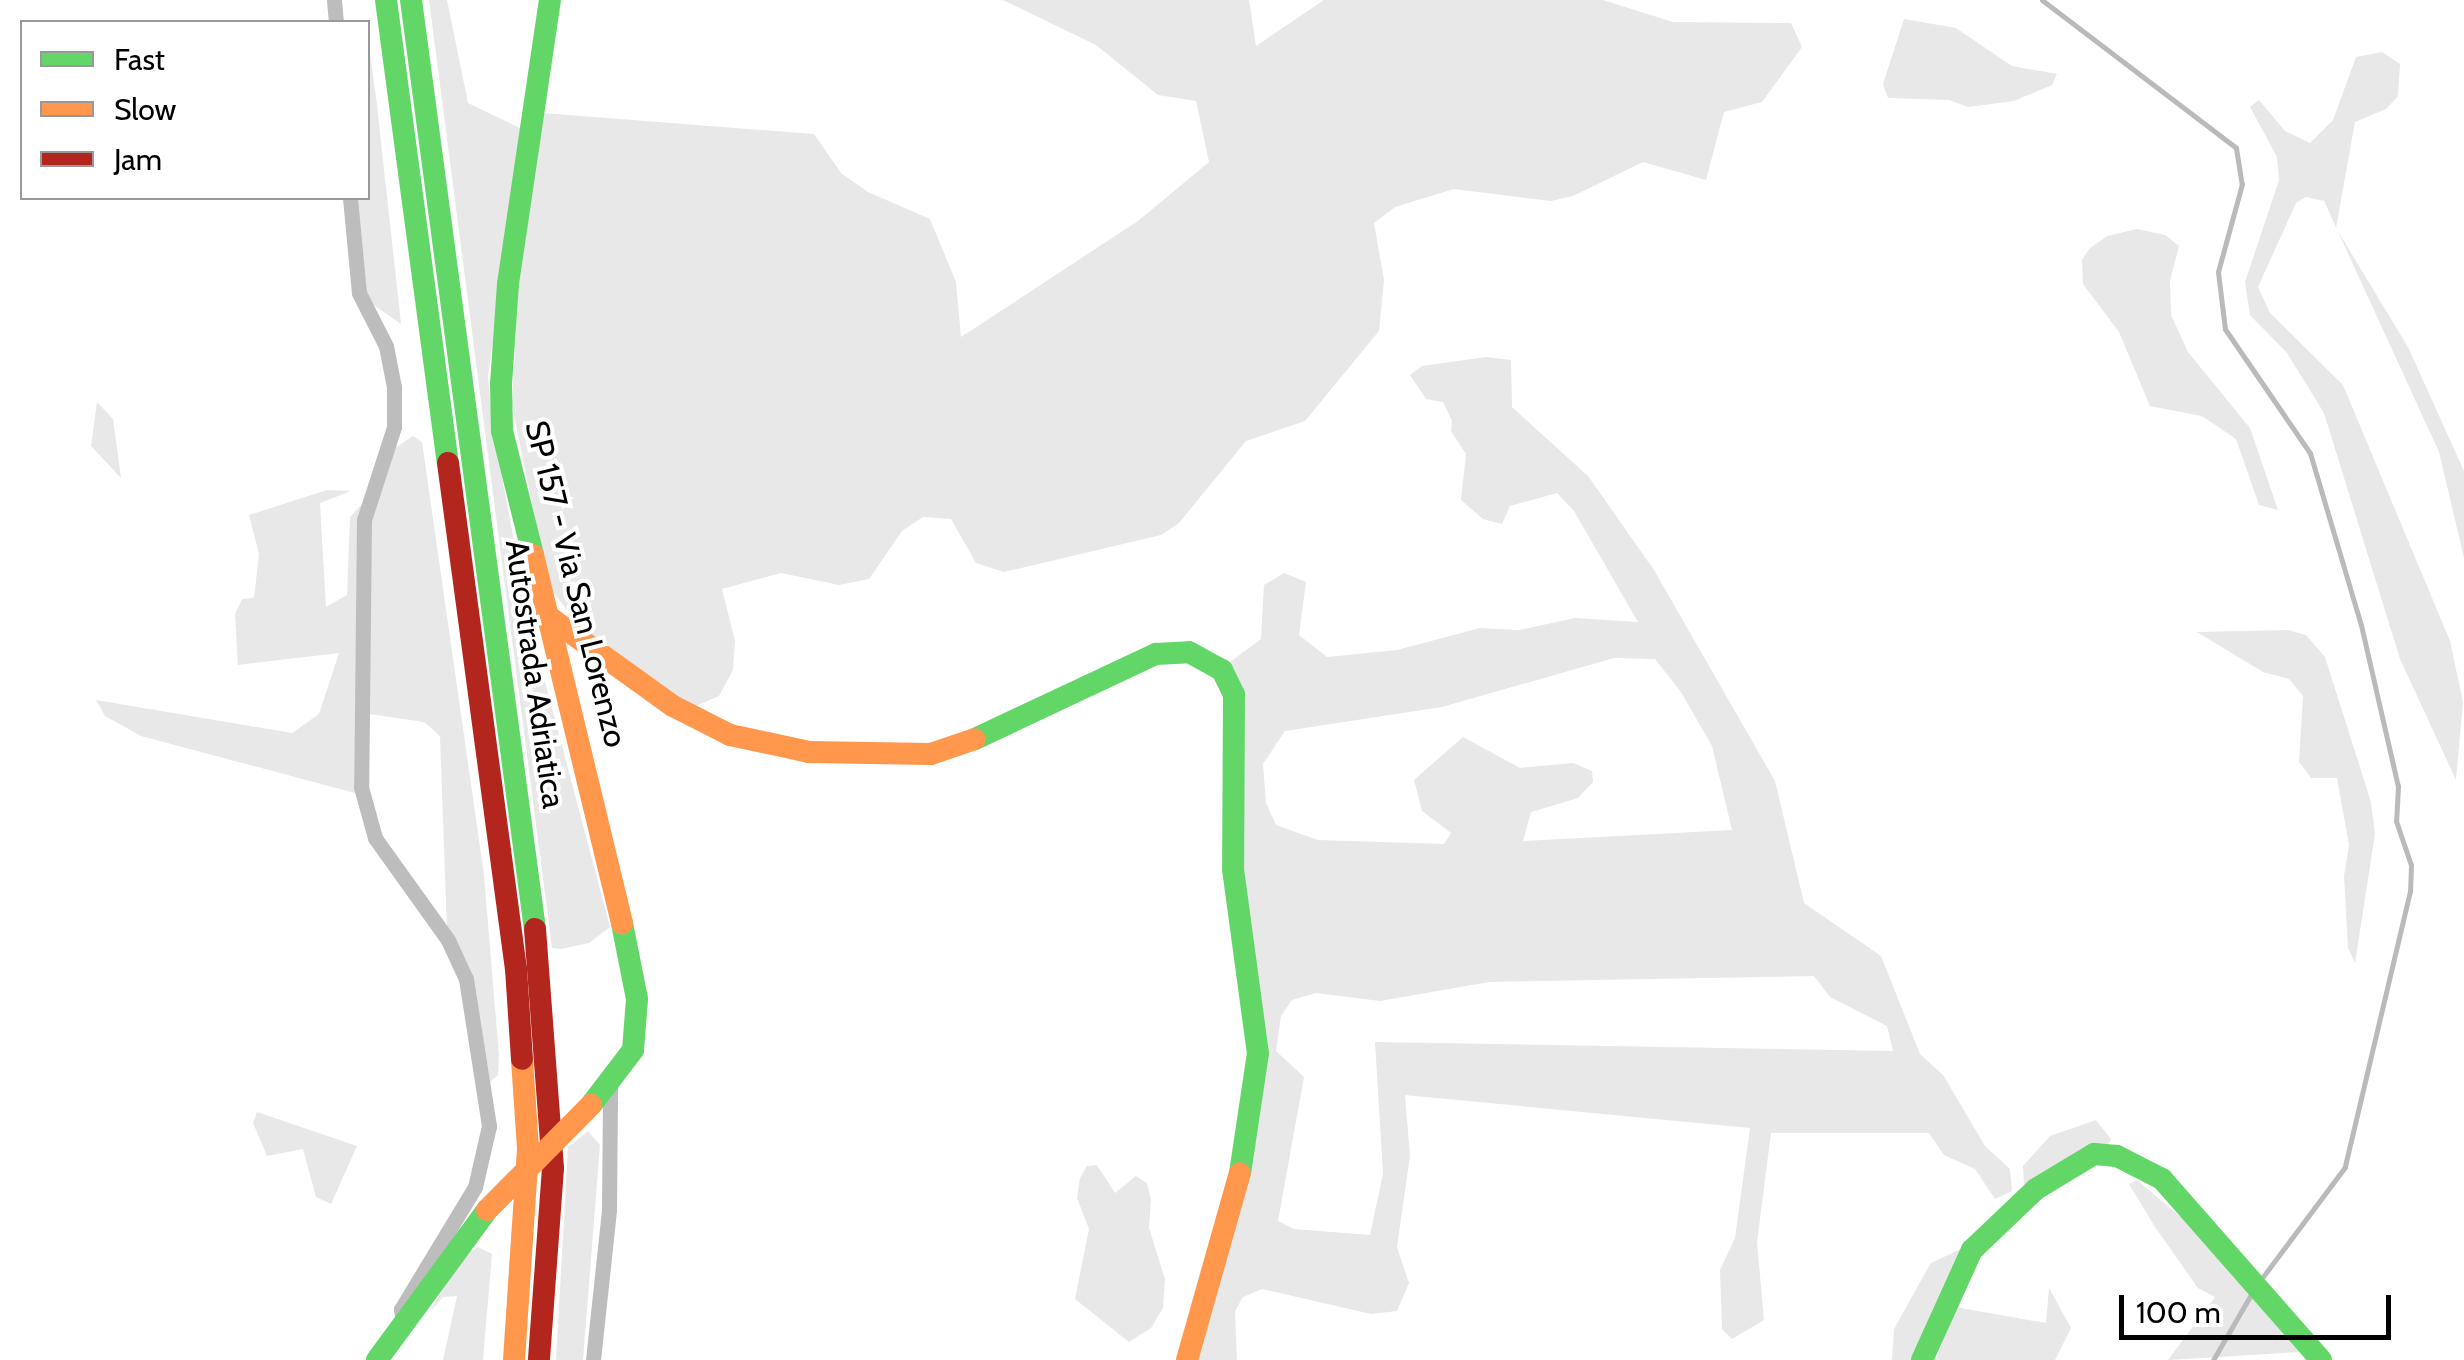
<!DOCTYPE html>
<style>
body{margin:0}
#map{position:relative;width:2464px;height:1360px;overflow:hidden;background:#fff;font-family:Cabin,sans-serif}
div>[style]{position:absolute}
[style*='--x']{left:calc(var(--x)*1px);top:calc(var(--y)*1px);width:calc(var(--w)*1px);rotate:calc(var(--a)*1deg)}
.green>*{inset:0;background:#e8e8e8}
.stream>*{height:5px;margin:-2.5px;padding:0 2.5px;transform-origin:2.5px;border-radius:2.5px;background:#bababa}
.street>*{height:15px;margin:-7.5px;padding:0 7.5px;transform-origin:7.5px;border-radius:7.5px;background:#bdbdbd}
.fast>*{height:22px;margin:-11px;padding:0 11px;transform-origin:11px;border-radius:11px;background:#63d668}
.slow>*{height:22px;margin:-11px;padding:0 11px;transform-origin:11px;border-radius:11px;background:#ff974d}
.jam>*{height:22px;margin:-11px;padding:0 11px;transform-origin:11px;border-radius:11px;background:#b3261e}
.slow-bridge>*{height:22px;margin:-11px;padding:0 11px;transform-origin:11px;border-radius:11px;background:#ff974d}
span{translate:-50% -50%;white-space:nowrap;text-align:center;line-height:1.15;-webkit-text-stroke:8px #fff;paint-order:stroke}
.street-label{font-size:32px;color:#000}
.legend{position:absolute;left:20px;top:20px;width:350px;height:180px;box-sizing:border-box;background:#fff;border:2px solid #999;margin:0;padding:12px 18px;list-style:none;font-size:30px;color:#000}
.legend li{display:flex;align-items:center;gap:20px;height:50px}
.legend b{width:50px;border:2px solid #999}
.scale{position:absolute;left:2119px;top:1295px;width:272px;height:45px;box-sizing:border-box;border:5px solid #000;border-top:0;padding-left:12px;font-size:30px;line-height:35px;white-space:nowrap;color:#000;-webkit-text-stroke:8px #fff;paint-order:stroke}
</style>
<div id="map">
<div class="green">
<div style="clip-path:polygon(429px 0,447px 0,468px 103px,522px 129px,488px 377px,493px 430px,530px 625px,610px 927px,589px 943px,561px 949px,552px 948px)"></div>
<div style="clip-path:polygon(1003px 0,1249px 0,1256px 46px,1324px 0,1603px 0,1673px 22px,1791px 23px,1802px 47px,1762px 102px,1724px 112px,1706px 180px,1643px 162px,1573px 196px,1551px 201px,1454px 189px,1395px 207px,1374px 223px,1384px 280px,1379px 331px,1305px 421px,1246px 441px,1179px 523px,1161px 535px,1004px 572px,976px 563px,951px 519px,923px 517px,902px 531px,869px 579px,839px 585px,781px 573px,722px 589px,735px 641px,733px 670px,719px 696px,691px 708px,585px 633px,549px 587px,512px 405px,518px 292px,543px 113px,814px 134px,841px 173px,868px 192px,930px 219px,956px 282px,961px 337px,1138px 221px,1209px 162px,1196px 101px,1158px 95px,1096px 45px)"></div>
<div style="clip-path:polygon(1904px 19px,1956px 28px,2012px 66px,2057px 74px,2052px 85px,2014px 101px,1968px 107px,1949px 100px,1888px 98px,1883px 84px)"></div>
<div style="clip-path:polygon(368px 39px,377px 105px,401px 324px,365px 299px,354px 198px,368px 198px)"></div>
<div style="clip-path:polygon(2382px 52px,2400px 64px,2398px 96px,2386px 109px,2355px 122px,2336px 228px,2408px 347px,2464px 471px,2464px 558px,2439px 452px,2324px 201px,2306px 197px,2296px 203px,2258px 287px,2270px 313px,2343px 385px,2450px 641px,2463px 702px,2456px 780px,2400px 659px,2324px 413px,2287px 353px,2250px 315px,2245px 282px,2279px 180px,2277px 157px,2250px 107px,2259px 100px,2285px 131px,2310px 143px,2333px 120px,2356px 57px)"></div>
<div style="clip-path:polygon(2137px 229px,2165px 235px,2179px 246px,2170px 281px,2171px 315px,2188px 352px,2250px 428px,2278px 510px,2259px 505px,2236px 439px,2202px 416px,2150px 406px,2119px 332px,2083px 284px,2082px 260px,2089px 249px,2107px 236px)"></div>
<div style="clip-path:polygon(evenodd,1486px 357px,1511px 360px,1512px 407px,1588px 476px,1654px 570px,1775px 781px,1804px 903px,1881px 956px,1920px 1054px,1943px 1075px,1985px 1146px,2010px 1169px,2012px 1191px,1995px 1199px,1975px 1169px,1944px 1155px,1929px 1133px,1771px 1133px,1757px 1242px,1764px 1320px,1732px 1339px,1722px 1329px,1720px 1270px,1735px 1238px,1750px 1128px,1405px 1095px,1410px 1156px,1397px 1247px,1409px 1283px,1397px 1311px,1371px 1314px,1262px 1289px,1243px 1297px,1235px 1311px,1237px 1360px,1196px 1360px,1258px 1026px,1226px 665px,1261px 639px,1264px 585px,1284px 573px,1306px 582px,1299px 635px,1327px 657px,1397px 650px,1480px 628px,1519px 630px,1575px 618px,1638px 622px,1574px 511px,1557px 493px,1510px 506px,1502px 524px,1483px 519px,1461px 500px,1466px 454px,1451px 431px,1452px 421px,1443px 402px,1426px 399px,1410px 375px,1422px 366px,1486px 357px,1614px 658px,1655px 659px,1681px 692px,1712px 746px,1732px 830px,1523px 841px,1531px 812px,1578px 798px,1593px 782px,1592px 771px,1573px 763px,1520px 768px,1463px 737px,1414px 780px,1422px 811px,1451px 833px,1444px 844px,1318px 840px,1276px 825px,1266px 803px,1263px 764px,1285px 731px,1442px 707px,1614px 658px,1486px 357px,1814px 976px,1830px 997px,1887px 1026px,1893px 1051px,1375px 1042px,1383px 1174px,1370px 1235px,1294px 1229px,1278px 1221px,1304px 1077px,1276px 1051px,1281px 1016px,1292px 1000px,1316px 993px,1380px 1001px,1489px 982px,1814px 976px)"></div>
<div style="clip-path:polygon(97px 402px,113px 419px,121px 478px,91px 446px)"></div>
<div style="clip-path:polygon(413px 436px,422px 442px,484px 875px,499px 1055px,498px 1075px,490px 1082px,473px 981px,447px 932px,440px 736px,424px 722px,369px 714px,368px 531px,395px 448px)"></div>
<div style="clip-path:polygon(327px 490px,351px 491px,320px 503px,326px 607px,347px 595px,350px 517px,364px 502px,355px 793px,141px 736px,105px 716px,96px 700px,292px 733px,319px 714px,339px 653px,238px 665px,235px 614px,242px 599px,254px 598px,259px 554px,249px 515px)"></div>
<div style="clip-path:polygon(2288px 630px,2306px 635px,2325px 657px,2371px 802px,2375px 834px,2355px 963px,2348px 948px,2344px 876px,2349px 845px,2337px 778px,2311px 778px,2299px 762px,2303px 696px,2289px 679px,2263px 672px,2197px 632px)"></div>
<div style="clip-path:polygon(257px 1112px,357px 1146px,331px 1204px,316px 1197px,303px 1149px,267px 1156px,253px 1123px)"></div>
<div style="clip-path:polygon(2096px 1120px,2111px 1139px,2105px 1150px,2024px 1185px,2023px 1166px,2050px 1136px)"></div>
<div style="clip-path:polygon(588px 1131px,600px 1145px,583px 1360px,556px 1360px,568px 1147px)"></div>
<div style="clip-path:polygon(1097px 1165px,1115px 1193px,1136px 1176px,1147px 1183px,1151px 1199px,1149px 1228px,1165px 1279px,1163px 1308px,1151px 1328px,1129px 1342px,1075px 1299px,1089px 1229px,1077px 1198px,1080px 1178px,1087px 1166px)"></div>
<div style="clip-path:polygon(2137px 1180px,2189px 1224px,2300px 1352px,2168px 1360px,2215px 1297px,2198px 1288px,2155px 1227px,2129px 1184px)"></div>
<div style="clip-path:polygon(478px 1247px,492px 1254px,483px 1360px,443px 1360px,457px 1296px,443px 1297px,429px 1313px,463px 1255px)"></div>
<div style="clip-path:polygon(1961px 1249px,1920px 1360px,1892px 1360px,1894px 1329px,1924px 1275px,1931px 1263px)"></div>
<div style="clip-path:polygon(2049px 1288px,2071px 1328px,2055px 1360px,1936px 1360px,1955px 1307px,2046px 1323px)"></div>
</div>
<div class="stream">
<div style="--x:2042;--y:0;--w:244;--a:37.3"></div>
<div style="--x:2236;--y:148;--w:36;--a:81"></div>
<div style="--x:2242;--y:184;--w:91;--a:105.3"></div>
<div style="--x:2218;--y:272;--w:57;--a:83"></div>
<div style="--x:2225;--y:329;--w:150;--a:55.6"></div>
<div style="--x:2310;--y:453;--w:179;--a:73.5"></div>
<div style="--x:2361;--y:625;--w:165;--a:77.1"></div>
<div style="--x:2398;--y:786;--w:35;--a:93"></div>
<div style="--x:2396;--y:821;--w:46;--a:71.2"></div>
<div style="--x:2411;--y:865;--w:26;--a:92"></div>
<div style="--x:2410;--y:891;--w:284;--a:103.3"></div>
<div style="--x:2345;--y:1167;--w:144;--a:126.8"></div>
<div style="--x:2213;--y:1360;--w:80;--a:-59.9"></div>
</div>
<div class="street">
<div style="--x:334;--y:0;--w:22;--a:85"></div>
<div style="--x:350;--y:198;--w:95;--a:84.6"></div>
<div style="--x:359;--y:293;--w:59;--a:63"></div>
<div style="--x:386;--y:346;--w:42;--a:79"></div>
<div style="--x:394;--y:387;--w:40;--a:90"></div>
<div style="--x:394;--y:427;--w:98;--a:107.9"></div>
<div style="--x:364;--y:520;--w:267;--a:90.6"></div>
<div style="--x:361;--y:787;--w:53;--a:74.6"></div>
<div style="--x:375;--y:838;--w:125;--a:54.4"></div>
<div style="--x:448;--y:940;--w:43;--a:65.2"></div>
<div style="--x:466;--y:979;--w:149;--a:81.1"></div>
<div style="--x:489;--y:1126;--w:63;--a:102.9"></div>
<div style="--x:475;--y:1187;--w:143;--a:121.2"></div>
<div style="--x:401;--y:1309;--w:12;--a:81"></div>
<div style="--x:593;--y:1360;--w:151;--a:-83.9"></div>
<div style="--x:609;--y:1210;--w:123;--a:-89.5"></div>
</div>
<div class="fast">
<div style="--x:386;--y:0;--w:467;--a:82.4"></div>
<div style="--x:411;--y:0;--w:937;--a:82.4"></div>
<div style="--x:533;--y:555;--w:128;--a:-104"></div>
<div style="--x:502;--y:431;--w:47;--a:-91.2"></div>
<div style="--x:501;--y:384;--w:100;--a:-86"></div>
<div style="--x:508;--y:284;--w:287;--a:-81.6"></div>
<div style="--x:975;--y:739;--w:200;--a:-25.2"></div>
<div style="--x:1156;--y:654;--w:33;--a:-3"></div>
<div style="--x:1189;--y:652;--w:38;--a:29"></div>
<div style="--x:1222;--y:670;--w:28;--a:64"></div>
<div style="--x:1234;--y:695;--w:174;--a:90.3"></div>
<div style="--x:1233;--y:869;--w:186;--a:82.3"></div>
<div style="--x:1258;--y:1053;--w:121;--a:98.5"></div>
<div style="--x:591;--y:1105;--w:69;--a:-52.6"></div>
<div style="--x:633;--y:1050;--w:51;--a:-85.5"></div>
<div style="--x:637;--y:999;--w:77;--a:-101.2"></div>
<div style="--x:377;--y:1360;--w:186;--a:-53.7"></div>
<div style="--x:1922;--y:1360;--w:121;--a:-65.6"></div>
<div style="--x:1972;--y:1250;--w:88;--a:-43.6"></div>
<div style="--x:2036;--y:1189;--w:68;--a:-31.1"></div>
<div style="--x:2094;--y:1154;--w:23;--a:5"></div>
<div style="--x:2117;--y:1156;--w:51;--a:27.1"></div>
<div style="--x:2162;--y:1179;--w:241;--a:48.7"></div>
</div>
<div class="slow">
<div style="--x:533;--y:555;--w:379;--a:76.4"></div>
<div style="--x:549;--y:617;--w:153;--a:35.7"></div>
<div style="--x:673;--y:706;--w:64;--a:27"></div>
<div style="--x:730;--y:735;--w:81;--a:12.1"></div>
<div style="--x:809;--y:752;--w:122;--a:0.9"></div>
<div style="--x:931;--y:754;--w:46;--a:-18.8"></div>
<div style="--x:514;--y:1360;--w:212;--a:-86.2"></div>
<div style="--x:528;--y:1148;--w:89;--a:-93.9"></div>
<div style="--x:1187;--y:1360;--w:194;--a:-74.2"></div>
</div>
<div class="jam">
<div style="--x:448;--y:463;--w:511;--a:82.35"></div>
<div style="--x:516;--y:969;--w:90;--a:86.2"></div>
<div style="--x:535;--y:929;--w:240;--a:85.7"></div>
<div style="--x:553;--y:1168;--w:193;--a:94.2"></div>
</div>
<div class="slow-bridge">
<div style="--x:487;--y:1210;--w:148;--a:-45.3"></div>
</div>
<div class="street-label">
<span style="left:576px;top:584px;rotate:76deg">SP 157 - Via San Lorenzo</span>
<span style="left:535px;top:674px;rotate:82deg">Autostrada Adriatica</span>
</div>
<ul class="legend">
<li><b style="height:12px;background:#63d668"></b>Fast</li>
<li><b style="height:12px;background:#ff974d"></b>Slow</li>
<li><b style="height:12px;background:#b3261e"></b>Jam</li>
</ul>
<div class="scale">100 m</div>
</div>
